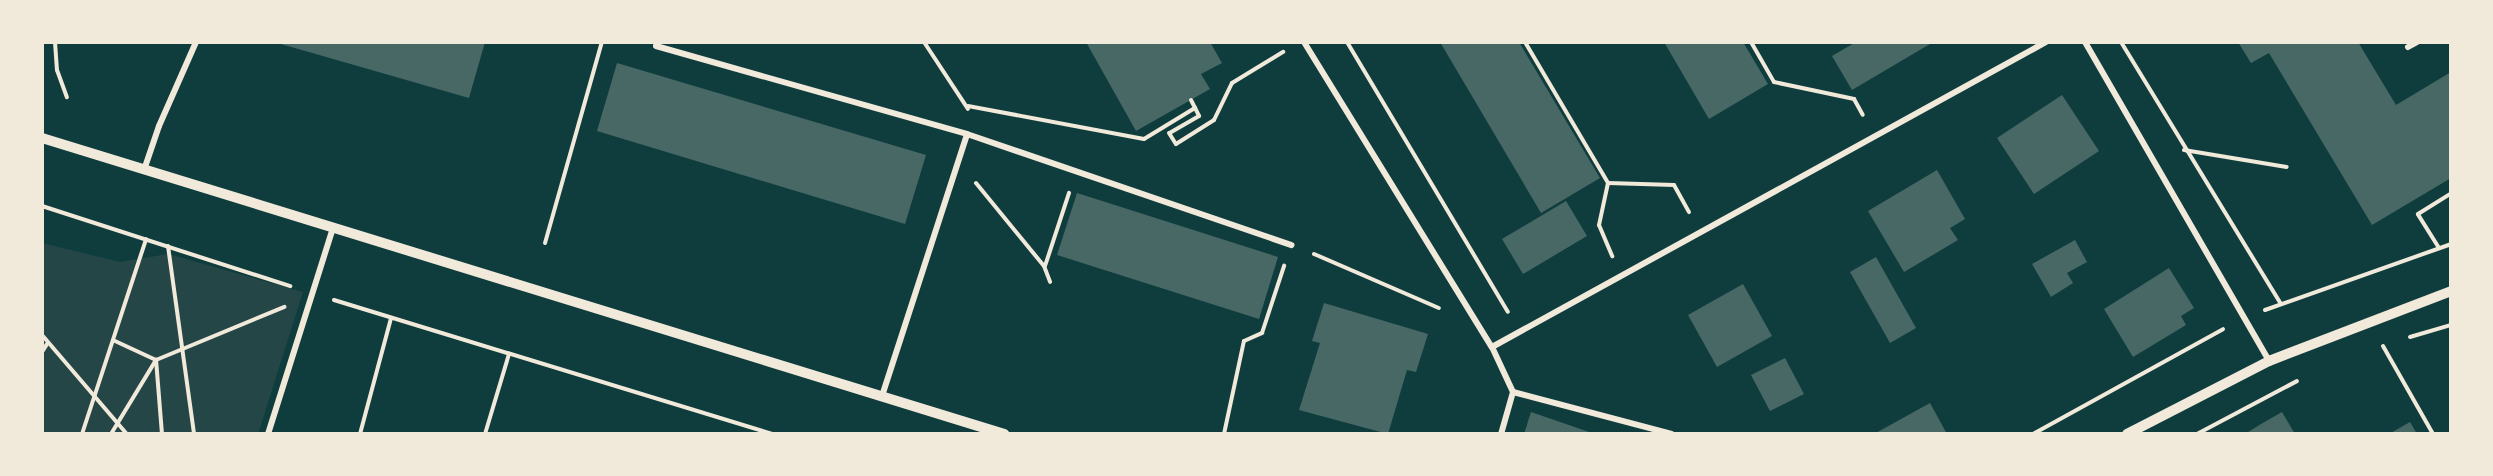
<!DOCTYPE html>
<style>
body{margin:0}
#map{position:relative;width:2493px;height:476px;overflow:hidden;background:#0f3d3e;font-family:"Nunito Sans",sans-serif}
div>[style]{position:absolute}
[style*='--x']{left:calc(var(--x)*1px);top:calc(var(--y)*1px);width:calc(var(--w)*1px);rotate:calc(var(--a)*1deg)}
.green>*{inset:0;background:#244646}
.building>*{inset:0;background:#486865}
.path>*{height:4px;margin:-2px;padding:0 2px;transform-origin:2px;border-radius:2px;background:#f1e9da}
.minor>*{height:6px;margin:-3px;padding:0 3px;transform-origin:3px;border-radius:3px;background:#f1e9da}
.tertiary>*{height:10px;margin:-5px;padding:0 5px;transform-origin:5px;border-radius:5px;background:#f1e9da}
span{translate:-50% -50%;white-space:nowrap;text-align:center;line-height:1.15;-webkit-text-stroke:4.5px #f1e9da;paint-order:stroke}
.frame{position:absolute;inset:0;border:44px solid #f1e9da;pointer-events:none}
</style>
<div id="map">
<div class="green">
<div style="clip-path:polygon(42px 243px,120px 262px,168px 254px,303px 292px,258px 434px,42px 434px)"></div>
</div>
<div class="building">
<div style="clip-path:polygon(274px 42px,485px 42px,469px 98px)"></div>
<div style="clip-path:polygon(1086px 42px,1210px 42px,1222px 63px,1201px 74px,1210px 89px,1136px 131px)"></div>
<div style="clip-path:polygon(1440px 42px,1519px 42px,1600px 178px,1541px 213px)"></div>
<div style="clip-path:polygon(1664px 42px,1743px 42px,1768px 84px,1709px 119px)"></div>
<div style="clip-path:polygon(1856px 42px,1929px 42px,1930px 44px,1852px 90px,1832px 56px)"></div>
<div style="clip-path:polygon(2238px 42px,2358px 42px,2396px 105px,2451px 72px,2451px 178px,2372px 225px,2269px 53px,2251px 63px)"></div>
<div style="clip-path:polygon(617px 63px,926px 155px,905px 224px,597px 131px)"></div>
<div style="clip-path:polygon(2062px 95px,2099px 151px,2034px 194px,1997px 138px)"></div>
<div style="clip-path:polygon(1937px 170px,1965px 219px,1950px 228px,1958px 240px,1904px 272px,1868px 211px)"></div>
<div style="clip-path:polygon(1077px 193px,1278px 257px,1259px 319px,1057px 255px)"></div>
<div style="clip-path:polygon(1566px 201px,1587px 236px,1523px 274px,1502px 239px)"></div>
<div style="clip-path:polygon(2075px 240px,2087px 262px,2067px 273px,2073px 283px,2051px 297px,2032px 264px)"></div>
<div style="clip-path:polygon(1876px 257px,1916px 328px,1890px 343px,1850px 272px)"></div>
<div style="clip-path:polygon(2169px 268px,2194px 308px,2181px 316px,2186px 325px,2133px 357px,2104px 309px)"></div>
<div style="clip-path:polygon(1743px 284px,1772px 336px,1717px 367px,1688px 315px)"></div>
<div style="clip-path:polygon(1324px 303px,1428px 334px,1416px 372px,1407px 370px,1388px 434px,1299px 410px,1320px 343px,1312px 341px)"></div>
<div style="clip-path:polygon(1785px 358px,1804px 394px,1770px 411px,1751px 375px)"></div>
<div style="clip-path:polygon(1930px 403px,1947px 434px,1874px 434px)"></div>
<div style="clip-path:polygon(1531px 412px,1595px 434px,1524px 434px)"></div>
<div style="clip-path:polygon(2282px 412px,2295px 434px,2245px 434px,2261px 424px)"></div>
<div style="clip-path:polygon(2410px 422px,2417px 434px,2389px 434px)"></div>
</div>
<div class="path">
<div style="--x:55;--y:42;--w:28;--a:86"></div>
<div style="--x:57;--y:70;--w:29;--a:70"></div>
<div style="--x:924;--y:42;--w:80;--a:56.7"></div>
<div style="--x:1347;--y:42;--w:314;--a:59.2"></div>
<div style="--x:1525;--y:42;--w:164;--a:59.5"></div>
<div style="--x:1608;--y:183;--w:66;--a:1.7"></div>
<div style="--x:1674;--y:185;--w:31;--a:61"></div>
<div style="--x:1751;--y:42;--w:46;--a:60.1"></div>
<div style="--x:1774;--y:82;--w:82;--a:12"></div>
<div style="--x:1854;--y:99;--w:18;--a:61"></div>
<div style="--x:2121;--y:42;--w:307;--a:58.6"></div>
<div style="--x:1191;--y:100;--w:18;--a:63"></div>
<div style="--x:1199;--y:116;--w:34;--a:150"></div>
<div style="--x:1169;--y:133;--w:13;--a:58"></div>
<div style="--x:1176;--y:144;--w:45;--a:-32.3"></div>
<div style="--x:1214;--y:120;--w:41;--a:-64.1"></div>
<div style="--x:1232;--y:83;--w:60;--a:-31.3"></div>
<div style="--x:968;--y:106;--w:179;--a:10.6"></div>
<div style="--x:1144;--y:139;--w:60;--a:-31.3"></div>
<div style="--x:2184;--y:150;--w:104;--a:9.4"></div>
<div style="--x:976;--y:183;--w:107;--a:50.7"></div>
<div style="--x:1044;--y:266;--w:17;--a:69"></div>
<div style="--x:1608;--y:183;--w:43;--a:102.1"></div>
<div style="--x:1599;--y:225;--w:34;--a:67"></div>
<div style="--x:42;--y:206;--w:261;--a:17.9"></div>
<div style="--x:545;--y:243;--w:209;--a:-74.2"></div>
<div style="--x:168;--y:246;--w:190;--a:82.1"></div>
<div style="--x:2439;--y:248;--w:40;--a:-122"></div>
<div style="--x:2418;--y:214;--w:39;--a:-32"></div>
<div style="--x:1314;--y:254;--w:136;--a:23.4"></div>
<div style="--x:1045;--y:266;--w:77;--a:-71.8"></div>
<div style="--x:334;--y:300;--w:459;--a:17"></div>
<div style="--x:2265;--y:310;--w:197;--a:-19.5"></div>
<div style="--x:42;--y:335;--w:130;--a:49.4"></div>
<div style="--x:2410;--y:337;--w:43;--a:-16.3"></div>
<div style="--x:2383;--y:346;--w:101;--a:60.4"></div>
<div style="--x:42;--y:352;--w:9;--a:-58"></div>
<div style="--x:82;--y:434;--w:205;--a:-71.8"></div>
<div style="--x:111;--y:434;--w:87;--a:-58.7"></div>
<div style="--x:156;--y:360;--w:47;--a:-155.1"></div>
<div style="--x:162;--y:434;--w:74;--a:-94.6"></div>
<div style="--x:156;--y:360;--w:139;--a:-22.5"></div>
<div style="--x:360;--y:434;--w:120;--a:-75"></div>
<div style="--x:485;--y:434;--w:84;--a:-73.3"></div>
<div style="--x:1224;--y:434;--w:95;--a:-77.9"></div>
<div style="--x:1244;--y:341;--w:20;--a:-24"></div>
<div style="--x:1262;--y:333;--w:71;--a:-71.8"></div>
<div style="--x:2033;--y:434;--w:217;--a:-28.9"></div>
<div style="--x:2197;--y:434;--w:113;--a:-27.9"></div>
</div>
<div class="minor">
<div style="--x:658;--y:42;--w:4;--a:117"></div>
<div style="--x:656;--y:46;--w:323;--a:15.8"></div>
<div style="--x:1304;--y:42;--w:358;--a:58.4"></div>
<div style="--x:1492;--y:347;--w:50;--a:65"></div>
<div style="--x:1513;--y:392;--w:44;--a:105.9"></div>
<div style="--x:2085;--y:42;--w:368;--a:60"></div>
<div style="--x:2408;--y:47;--w:10;--a:-29"></div>
<div style="--x:144;--y:170;--w:46;--a:-71.2"></div>
<div style="--x:159;--y:126;--w:92;--a:-66.2"></div>
<div style="--x:1492;--y:347;--w:632;--a:-28.83"></div>
<div style="--x:1513;--y:392;--w:164;--a:14.8"></div>
<div style="--x:882;--y:396;--w:275;--a:-72"></div>
<div style="--x:967;--y:134;--w:343;--a:18.9"></div>
<div style="--x:268;--y:434;--w:216;--a:-72.5"></div>
</div>
<div class="tertiary">
<div style="--x:42;--y:138;--w:1007;--a:17.1"></div>
<div style="--x:2127;--y:434;--w:160;--a:-27.2"></div>
<div style="--x:2269;--y:361;--w:195;--a:-21"></div>
</div>
<div class="frame"></div>
</div>
